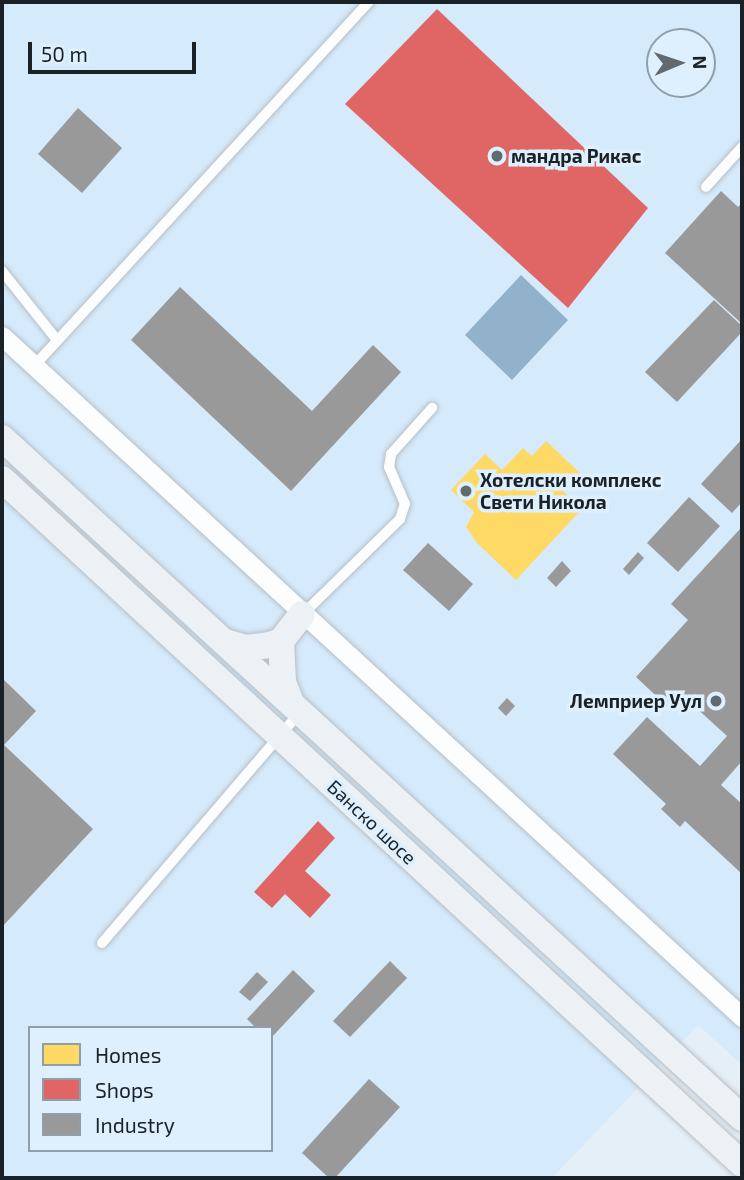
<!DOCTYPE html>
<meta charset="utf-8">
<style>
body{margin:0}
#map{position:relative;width:744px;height:1180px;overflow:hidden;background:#e5eff7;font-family:"Exo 2",sans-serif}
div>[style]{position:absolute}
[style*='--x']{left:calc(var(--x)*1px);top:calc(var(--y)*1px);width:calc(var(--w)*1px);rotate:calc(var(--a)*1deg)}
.built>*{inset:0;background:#d5eafa}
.water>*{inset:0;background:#92b2cb}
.homes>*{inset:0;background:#ffd966}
.shops>*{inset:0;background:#e06666}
.industry>*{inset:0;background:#999}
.roads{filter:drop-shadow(0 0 2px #b7bfc6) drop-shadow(0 0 2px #b7bfc6)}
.lane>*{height:10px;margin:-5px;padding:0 5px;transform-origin:5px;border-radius:5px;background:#fbfdfe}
.street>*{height:19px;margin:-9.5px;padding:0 9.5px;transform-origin:9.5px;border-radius:9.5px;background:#fbfdfe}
.secondary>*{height:26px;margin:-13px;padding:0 13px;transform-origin:13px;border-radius:13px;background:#ebf1f4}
.dots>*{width:19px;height:19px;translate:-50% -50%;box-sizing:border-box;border:4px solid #def0fe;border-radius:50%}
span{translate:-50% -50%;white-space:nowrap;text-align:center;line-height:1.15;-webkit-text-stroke:7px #def0fe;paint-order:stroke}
.poi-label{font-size:19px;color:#1a2228;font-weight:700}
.left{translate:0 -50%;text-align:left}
.right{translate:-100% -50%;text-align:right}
.street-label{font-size:19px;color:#1a2228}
.frame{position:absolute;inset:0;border:4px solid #1a2228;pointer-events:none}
.legend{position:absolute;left:28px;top:1026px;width:245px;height:126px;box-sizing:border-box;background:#def0fe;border:2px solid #909ea8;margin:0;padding:9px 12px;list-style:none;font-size:21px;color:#1a2228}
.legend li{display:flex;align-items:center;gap:14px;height:35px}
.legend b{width:35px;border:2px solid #909ea8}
.north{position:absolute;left:646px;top:28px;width:70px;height:70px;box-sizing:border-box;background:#def0fe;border:2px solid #909ea8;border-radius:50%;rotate:88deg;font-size:19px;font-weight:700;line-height:28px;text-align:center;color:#1a2228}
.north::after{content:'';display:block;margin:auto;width:24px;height:32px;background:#616a70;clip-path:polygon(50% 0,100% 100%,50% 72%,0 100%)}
.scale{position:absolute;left:28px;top:42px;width:168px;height:32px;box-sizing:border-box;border:4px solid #1a2228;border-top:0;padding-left:9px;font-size:21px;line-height:24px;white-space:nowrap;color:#1a2228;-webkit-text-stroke:5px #def0fe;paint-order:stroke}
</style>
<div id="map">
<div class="built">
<div style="clip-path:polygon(evenodd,2px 2px,742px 2px,742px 1065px,698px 1025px,552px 1178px,2px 1178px,2px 2px,660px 42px,702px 42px,702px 84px,660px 84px,660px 42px,2px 2px,30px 1028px,271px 1028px,271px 1150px,30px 1150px,30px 1028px)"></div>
</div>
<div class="water">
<div style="clip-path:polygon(521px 275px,568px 320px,512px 380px,465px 335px)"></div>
</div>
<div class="homes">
<div style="clip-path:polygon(546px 441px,580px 473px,563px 491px,582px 509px,516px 580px,477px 543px,466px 527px,474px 512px,451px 490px,485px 454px,502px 470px,523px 448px,532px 456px)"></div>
</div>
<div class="shops">
<div style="clip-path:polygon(437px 9px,648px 208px,568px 308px,345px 104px)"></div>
<div style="clip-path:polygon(318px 821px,335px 838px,305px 871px,331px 895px,310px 918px,285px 894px,272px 908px,254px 892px)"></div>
</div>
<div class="industry">
<div style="clip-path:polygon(78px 108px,122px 148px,82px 193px,38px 154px)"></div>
<div style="clip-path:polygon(721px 191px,738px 207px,742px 203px,740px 322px,665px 253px)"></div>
<div style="clip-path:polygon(180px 287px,312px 411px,373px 345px,401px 372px,291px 491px,131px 340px)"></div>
<div style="clip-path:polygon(714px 300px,742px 326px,742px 332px,677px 402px,645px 372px)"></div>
<div style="clip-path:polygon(742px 439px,742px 502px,732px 513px,701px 484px)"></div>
<div style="clip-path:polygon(689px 497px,720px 526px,678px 572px,647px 543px)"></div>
<div style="clip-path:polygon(740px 529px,742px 761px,721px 785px,742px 804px,742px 874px,685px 821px,680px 827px,661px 809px,666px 804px,613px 754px,647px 717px,700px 766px,727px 736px,682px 695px,669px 708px,636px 677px,688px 620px,671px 604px)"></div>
<div style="clip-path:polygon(428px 543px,473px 584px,449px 611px,403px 570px)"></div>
<div style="clip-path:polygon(638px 552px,644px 558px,629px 575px,623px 569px)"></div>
<div style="clip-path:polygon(562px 561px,571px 571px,556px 587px,547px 578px)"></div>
<div style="clip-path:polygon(2px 678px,36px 711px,4px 745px,93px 829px,2px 927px)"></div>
<div style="clip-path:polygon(507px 698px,515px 706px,506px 716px,498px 708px)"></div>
<div style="clip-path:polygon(390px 961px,407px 978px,350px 1037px,333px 1021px)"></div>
<div style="clip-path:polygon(293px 970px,315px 991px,271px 1038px,271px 1028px,256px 1028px,247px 1019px)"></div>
<div style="clip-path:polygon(257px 972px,268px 982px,250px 1001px,239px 992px)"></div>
<div style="clip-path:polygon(369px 1079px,400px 1107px,335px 1178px,329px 1178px,302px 1153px)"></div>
</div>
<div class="roads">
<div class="lane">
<div style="--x:706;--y:187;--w:54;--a:-48"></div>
<div style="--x:2;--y:271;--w:88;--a:51.4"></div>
<div style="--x:34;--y:366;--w:495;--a:-47.4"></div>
<div style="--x:303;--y:614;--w:136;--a:-44.4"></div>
<div style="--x:400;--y:519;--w:16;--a:-72"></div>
<div style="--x:405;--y:504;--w:40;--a:-113.4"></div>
<div style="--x:389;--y:467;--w:13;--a:-81"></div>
<div style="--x:391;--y:454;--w:62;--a:-48.3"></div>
<div style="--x:102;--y:943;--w:304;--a:-49.4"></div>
</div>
<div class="street">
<div style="--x:2;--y:336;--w:1006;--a:42.62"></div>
</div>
<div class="secondary">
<div style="--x:2;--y:438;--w:1005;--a:42.58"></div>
<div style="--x:2;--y:479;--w:1008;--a:42.79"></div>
<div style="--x:281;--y:641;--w:41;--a:87.2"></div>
<div style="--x:283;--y:682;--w:22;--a:69"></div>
<div style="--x:225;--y:642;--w:22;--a:16"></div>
<div style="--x:246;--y:648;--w:23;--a:-7"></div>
<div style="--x:269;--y:645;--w:13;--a:-18"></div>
<div style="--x:281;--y:641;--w:34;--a:-52"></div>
</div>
</div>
<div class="dots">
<div style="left:497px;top:156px;background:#616a70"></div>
<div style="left:466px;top:491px;background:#616a70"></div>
<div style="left:716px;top:701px;background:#616a70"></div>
</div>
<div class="poi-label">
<span class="left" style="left:511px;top:156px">мандра Рикас</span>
<span class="left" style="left:480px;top:491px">Хотелски комплекс<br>Свети Никола</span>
<span class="right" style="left:702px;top:701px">Лемприер Уул</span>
</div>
<div class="street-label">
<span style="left:372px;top:822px;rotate:43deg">Банско шосе</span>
</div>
<div class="frame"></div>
<ul class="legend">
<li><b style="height:19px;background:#ffd966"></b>Homes</li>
<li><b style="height:19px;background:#e06666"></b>Shops</li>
<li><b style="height:19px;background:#999"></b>Industry</li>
</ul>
<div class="north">N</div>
<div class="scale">50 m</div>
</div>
